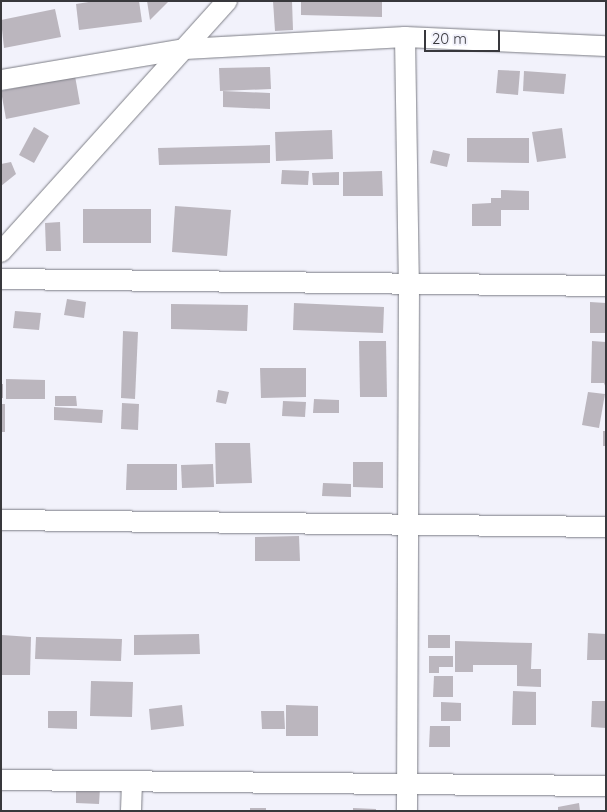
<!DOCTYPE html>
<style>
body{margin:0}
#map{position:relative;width:607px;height:812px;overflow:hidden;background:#f2f2fb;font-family:Quicksand,sans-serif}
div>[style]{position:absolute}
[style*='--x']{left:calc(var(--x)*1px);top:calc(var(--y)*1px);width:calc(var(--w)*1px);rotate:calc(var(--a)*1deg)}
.building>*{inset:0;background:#bbb6be}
.roads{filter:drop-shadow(0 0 1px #7c7d85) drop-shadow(0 0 1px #7c7d85)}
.minor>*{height:20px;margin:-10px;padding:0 10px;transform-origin:10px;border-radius:10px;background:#fff}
span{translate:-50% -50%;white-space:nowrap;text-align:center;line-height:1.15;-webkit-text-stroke:4px #f2f2fb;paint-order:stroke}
.frame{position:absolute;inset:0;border:2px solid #38383c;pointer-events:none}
.scale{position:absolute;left:424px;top:30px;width:76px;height:22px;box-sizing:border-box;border:2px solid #38383c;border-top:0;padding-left:6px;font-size:15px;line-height:18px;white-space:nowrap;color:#38383c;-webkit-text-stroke:4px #f2f2fb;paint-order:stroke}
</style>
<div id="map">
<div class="building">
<div style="clip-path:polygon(95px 1px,139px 1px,142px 22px,79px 30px,76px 4px)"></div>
<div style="clip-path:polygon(147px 1px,169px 1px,150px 20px)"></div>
<div style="clip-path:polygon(273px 1px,292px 1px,293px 30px,275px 31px)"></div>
<div style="clip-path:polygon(301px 1px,382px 1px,382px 17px,301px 15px)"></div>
<div style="clip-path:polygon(55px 9px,61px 37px,4px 48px,1px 20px)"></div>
<div style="clip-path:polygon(270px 67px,271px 89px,220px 91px,219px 68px)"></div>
<div style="clip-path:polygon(498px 70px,520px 71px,518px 95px,496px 93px)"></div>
<div style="clip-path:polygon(524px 71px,566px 74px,564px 94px,523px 91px)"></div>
<div style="clip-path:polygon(75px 76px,80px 104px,6px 119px,1px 91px)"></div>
<div style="clip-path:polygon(223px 91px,270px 93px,270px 109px,223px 107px)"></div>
<div style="clip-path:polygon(34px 127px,49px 136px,34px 163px,19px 155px)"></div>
<div style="clip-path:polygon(562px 128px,566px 158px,537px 162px,532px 132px)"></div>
<div style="clip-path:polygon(332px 130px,333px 159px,276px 161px,275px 132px)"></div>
<div style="clip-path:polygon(467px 138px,529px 138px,529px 163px,467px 162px)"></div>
<div style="clip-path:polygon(270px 145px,270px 163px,159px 165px,158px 148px)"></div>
<div style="clip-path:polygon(433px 150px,450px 154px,447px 167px,430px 163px)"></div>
<div style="clip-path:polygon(11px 162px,16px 174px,1px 186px,1px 164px)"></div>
<div style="clip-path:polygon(282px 170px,309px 171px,308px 185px,281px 184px)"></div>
<div style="clip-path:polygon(382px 171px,383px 196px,343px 196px,343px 172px)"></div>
<div style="clip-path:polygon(339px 172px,339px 185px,313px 185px,312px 173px)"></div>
<div style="clip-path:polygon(501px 190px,529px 191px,529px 210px,501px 210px,501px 226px,472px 226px,472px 204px,491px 203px,491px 198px,501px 198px)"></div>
<div style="clip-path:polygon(175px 206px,231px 210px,227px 256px,172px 252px)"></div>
<div style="clip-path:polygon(83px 209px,151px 209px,151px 243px,83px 243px)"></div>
<div style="clip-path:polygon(60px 222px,61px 251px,46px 251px,45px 223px)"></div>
<div style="clip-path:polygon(67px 299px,86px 302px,84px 318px,64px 315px)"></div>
<div style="clip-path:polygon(590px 302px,606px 303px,606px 333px,590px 333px)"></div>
<div style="clip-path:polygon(294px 303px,384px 307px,383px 333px,293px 330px)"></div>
<div style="clip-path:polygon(171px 304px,248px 305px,247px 331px,171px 329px)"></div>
<div style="clip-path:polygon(15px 311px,41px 313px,39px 330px,13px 328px)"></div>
<div style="clip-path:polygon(123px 331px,138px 332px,135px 399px,121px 398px)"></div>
<div style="clip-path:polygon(359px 341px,386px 341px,387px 397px,360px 397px)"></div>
<div style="clip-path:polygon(592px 341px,606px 342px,606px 388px,604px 383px,591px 383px)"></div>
<div style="clip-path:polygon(260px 368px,306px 368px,306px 397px,261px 398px)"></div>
<div style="clip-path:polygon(6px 379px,45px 380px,45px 399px,6px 399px)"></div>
<div style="clip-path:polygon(1px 384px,3px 384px,3px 398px,1px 398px)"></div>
<div style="clip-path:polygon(218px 390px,229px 392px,226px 404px,216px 402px)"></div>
<div style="clip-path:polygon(588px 392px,605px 394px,599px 428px,582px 425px)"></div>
<div style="clip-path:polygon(55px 396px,76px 396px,77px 406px,55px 406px)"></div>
<div style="clip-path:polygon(314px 399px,339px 400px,339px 413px,313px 413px)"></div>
<div style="clip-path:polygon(283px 401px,306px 402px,305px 417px,282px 416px)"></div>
<div style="clip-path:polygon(122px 403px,139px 404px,138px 430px,121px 429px)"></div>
<div style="clip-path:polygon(1px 404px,5px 404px,5px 432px,1px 432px)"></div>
<div style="clip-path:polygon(54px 407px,103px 410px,102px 423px,54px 420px)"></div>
<div style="clip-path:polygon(603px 431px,606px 431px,606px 446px,603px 446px)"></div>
<div style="clip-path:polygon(215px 443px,250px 443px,252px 483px,216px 484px)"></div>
<div style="clip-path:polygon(353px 462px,383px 462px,383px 488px,353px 487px)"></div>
<div style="clip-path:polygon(127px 464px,177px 464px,177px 490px,126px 490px)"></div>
<div style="clip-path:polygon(213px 464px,214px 487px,182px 488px,181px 465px)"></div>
<div style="clip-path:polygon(323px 483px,351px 484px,351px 497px,322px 496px)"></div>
<div style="clip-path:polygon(299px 536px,300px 561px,255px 561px,255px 537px)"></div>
<div style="clip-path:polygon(588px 633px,606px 634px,606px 660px,587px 660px)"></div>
<div style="clip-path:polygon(199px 634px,200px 654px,134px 655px,134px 635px)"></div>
<div style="clip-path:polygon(2px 635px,31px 637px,30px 675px,1px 675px)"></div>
<div style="clip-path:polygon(428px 635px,450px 635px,450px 648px,428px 648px)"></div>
<div style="clip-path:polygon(36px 637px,122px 639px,121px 661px,35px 659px)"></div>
<div style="clip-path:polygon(455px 641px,532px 643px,531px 669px,541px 669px,541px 687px,517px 686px,517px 665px,473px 665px,473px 672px,455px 672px)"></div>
<div style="clip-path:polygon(429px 656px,453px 656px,453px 667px,439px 667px,439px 673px,429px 673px)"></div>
<div style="clip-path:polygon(434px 676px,453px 676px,453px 697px,433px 697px)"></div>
<div style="clip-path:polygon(91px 681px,133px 682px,132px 717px,90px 716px)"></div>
<div style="clip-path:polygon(513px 691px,536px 692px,536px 725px,512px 725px)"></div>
<div style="clip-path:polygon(592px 701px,606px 701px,606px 728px,591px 727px)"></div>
<div style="clip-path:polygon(441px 702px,461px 703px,461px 721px,441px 721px)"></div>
<div style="clip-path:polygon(182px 705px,184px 726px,151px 730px,149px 709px)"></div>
<div style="clip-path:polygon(286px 705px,318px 706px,318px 736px,286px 736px)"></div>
<div style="clip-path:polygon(48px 711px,77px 711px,77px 729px,48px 728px)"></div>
<div style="clip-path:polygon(261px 711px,284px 711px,285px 729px,262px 729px)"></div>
<div style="clip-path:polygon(430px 726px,450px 726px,450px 747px,429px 747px)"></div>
<div style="clip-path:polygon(76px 787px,100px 788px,99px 804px,76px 803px)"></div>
<div style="clip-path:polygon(579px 803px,580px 811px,558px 811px,558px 807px)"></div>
<div style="clip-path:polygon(250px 808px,266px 808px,266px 811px,250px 811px)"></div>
<div style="clip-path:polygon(353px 808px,376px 809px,376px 811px,353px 811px)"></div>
</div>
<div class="roads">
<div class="minor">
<div style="--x:405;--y:37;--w:247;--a:89.1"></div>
<div style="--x:409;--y:284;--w:527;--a:90.22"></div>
<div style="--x:1;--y:80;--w:187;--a:-9.6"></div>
<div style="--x:185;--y:49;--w:220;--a:-3.1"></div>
<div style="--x:405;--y:37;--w:201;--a:2.6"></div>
<div style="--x:1;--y:252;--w:338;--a:-48"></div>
<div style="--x:1;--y:279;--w:605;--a:0.66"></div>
<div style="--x:1;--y:520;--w:605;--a:0.66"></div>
<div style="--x:1;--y:780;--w:605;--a:0.57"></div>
<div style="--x:131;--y:811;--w:29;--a:-88"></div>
</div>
</div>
<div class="frame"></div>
<div class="scale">20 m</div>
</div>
